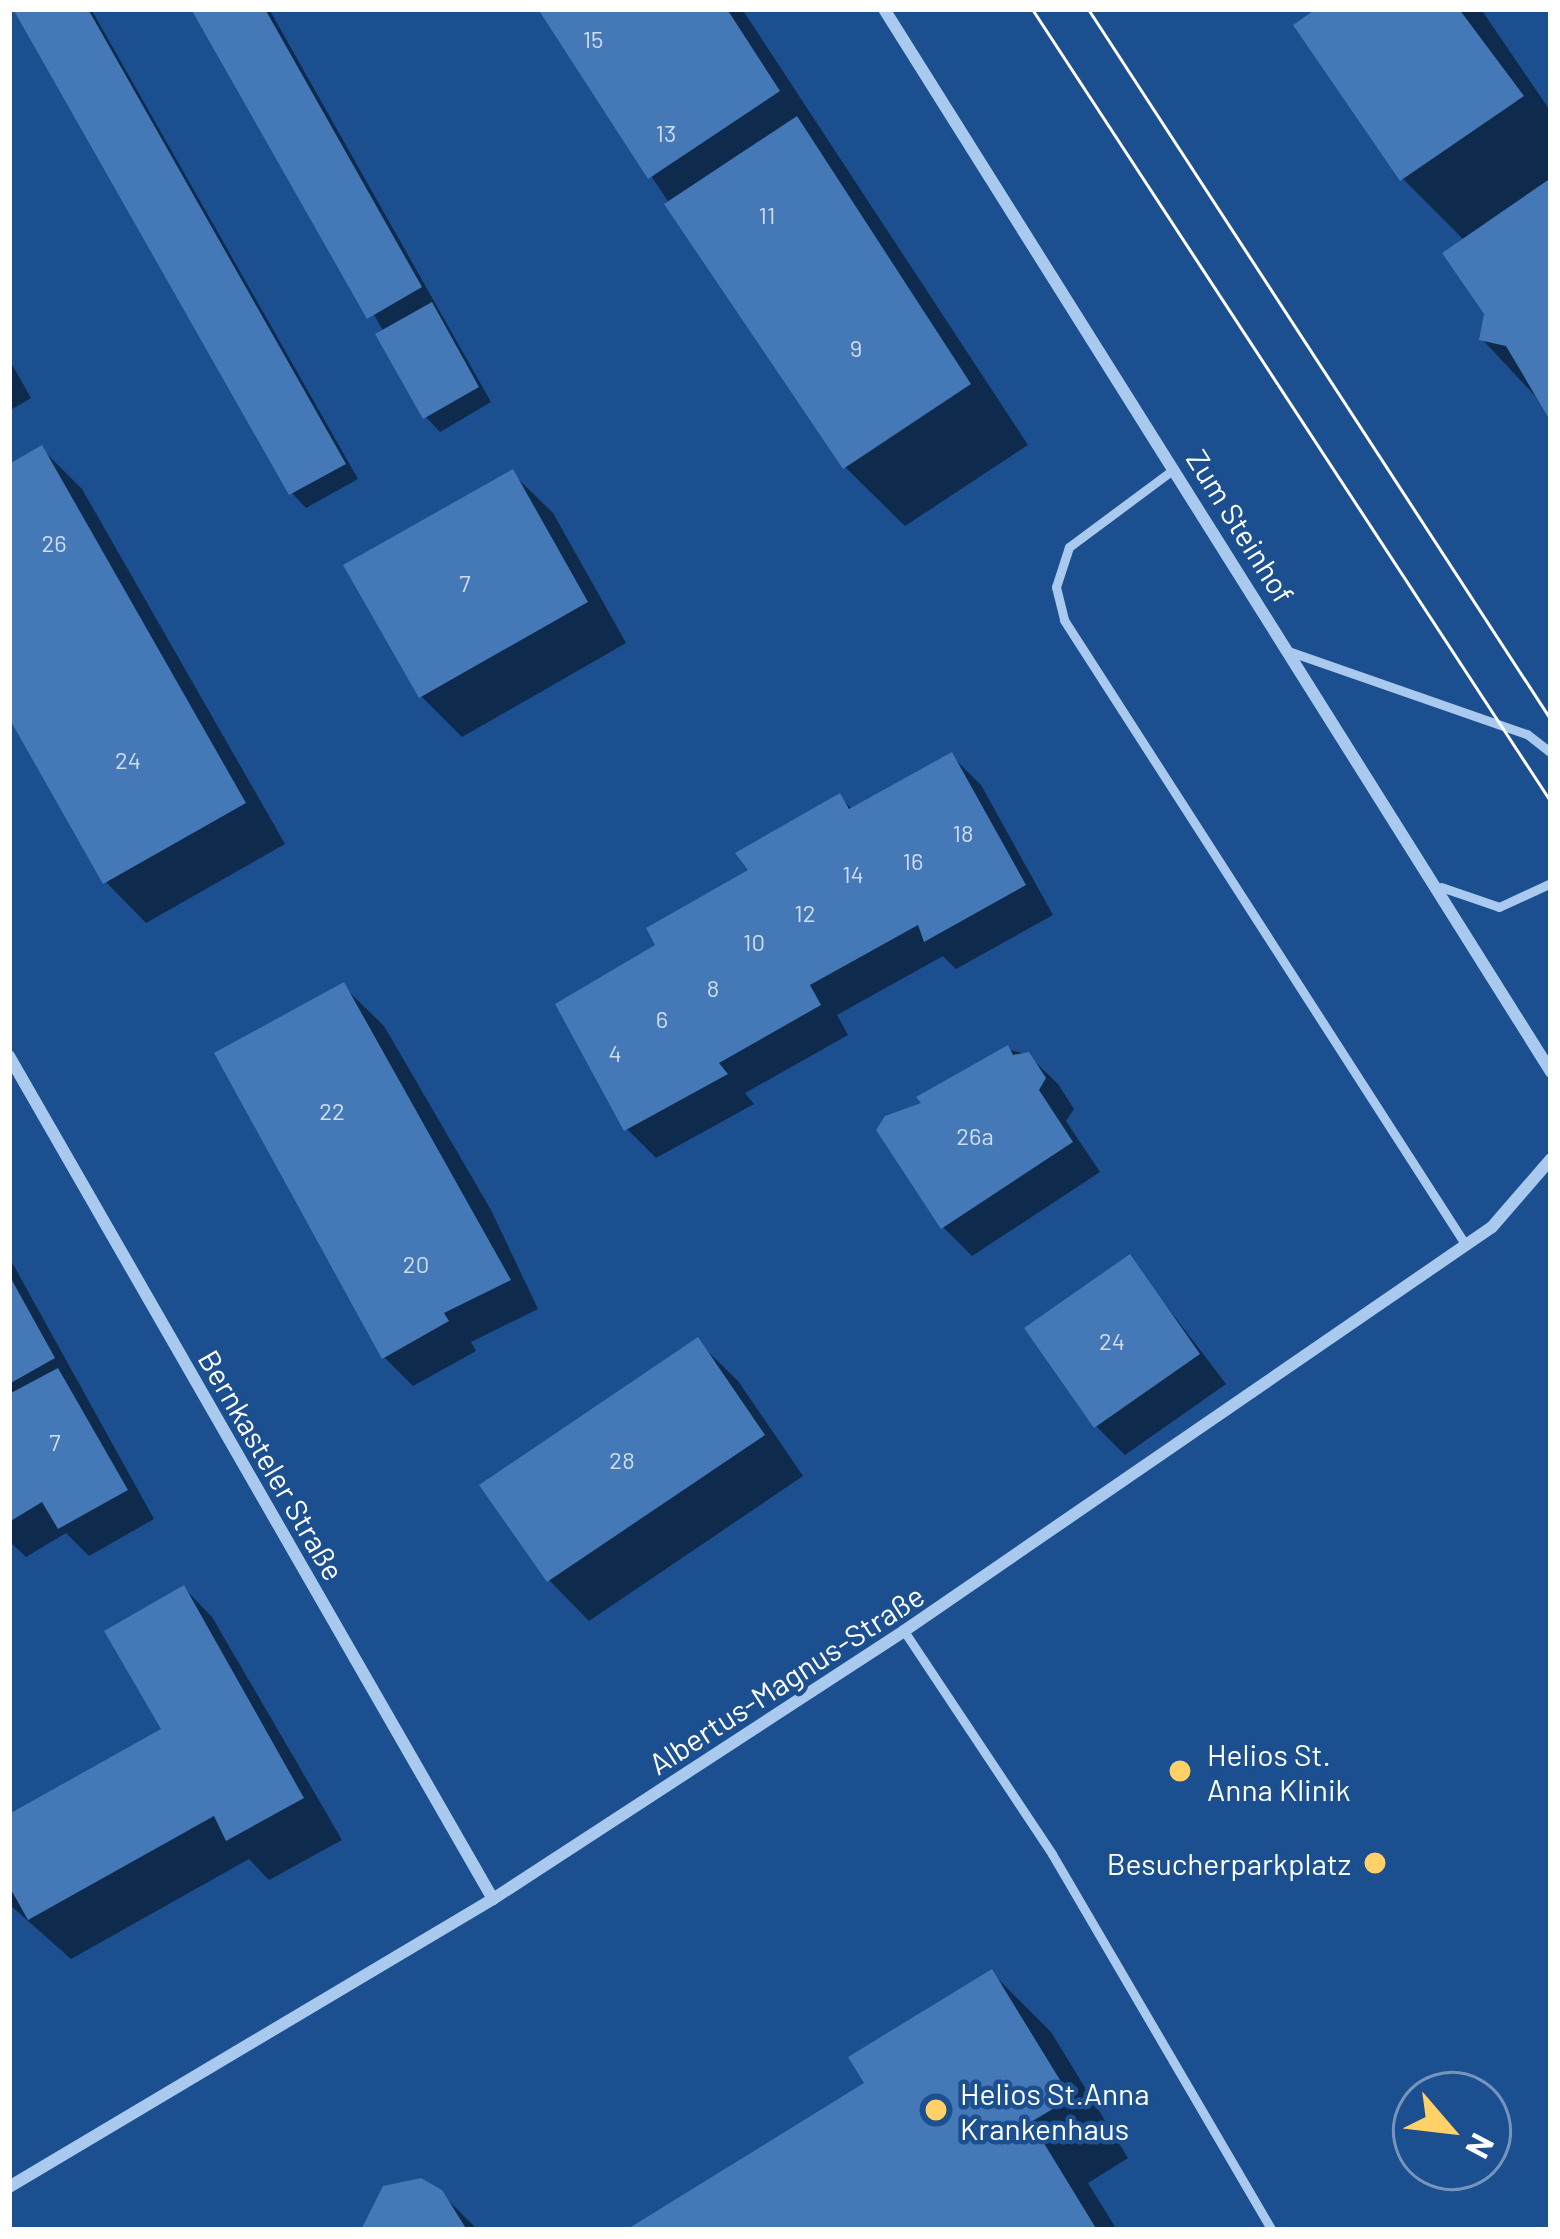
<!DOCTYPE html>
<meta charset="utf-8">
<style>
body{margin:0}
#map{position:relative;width:1560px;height:2239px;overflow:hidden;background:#1b4f8f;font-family:Barlow,sans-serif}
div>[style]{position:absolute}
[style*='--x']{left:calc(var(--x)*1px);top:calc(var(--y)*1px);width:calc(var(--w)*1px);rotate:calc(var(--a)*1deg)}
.shadow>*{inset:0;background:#0007}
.building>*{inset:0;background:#4478b7}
.lane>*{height:9px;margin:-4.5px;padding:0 4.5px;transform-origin:4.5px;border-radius:4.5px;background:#a9c9ee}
.street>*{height:12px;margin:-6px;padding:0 6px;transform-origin:6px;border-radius:6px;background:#a9c9ee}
.tram>*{height:3px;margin:-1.5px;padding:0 1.5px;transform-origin:1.5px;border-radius:1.5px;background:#fff}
.dots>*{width:33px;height:33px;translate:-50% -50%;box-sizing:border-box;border:6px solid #1b4f8f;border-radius:50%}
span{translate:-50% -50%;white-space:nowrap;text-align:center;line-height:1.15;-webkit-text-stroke:9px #1b4f8f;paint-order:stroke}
.number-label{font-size:24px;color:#d0dded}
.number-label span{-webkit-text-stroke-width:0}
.street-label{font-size:30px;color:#fff}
.poi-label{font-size:30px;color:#fff}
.left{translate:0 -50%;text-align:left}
.right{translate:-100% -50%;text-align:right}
.frame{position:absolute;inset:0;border:12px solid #fff;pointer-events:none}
.north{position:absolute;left:1392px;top:2071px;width:120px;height:120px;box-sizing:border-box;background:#1b4f8f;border:3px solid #7695bc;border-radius:50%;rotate:118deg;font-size:33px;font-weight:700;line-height:48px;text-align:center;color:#fff}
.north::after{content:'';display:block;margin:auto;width:42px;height:54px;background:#ffd166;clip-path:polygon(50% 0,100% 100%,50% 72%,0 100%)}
</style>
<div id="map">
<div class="shadow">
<div style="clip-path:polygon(17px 9px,91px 9px,358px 479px,306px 508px,292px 493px)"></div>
<div style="clip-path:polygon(194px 9px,269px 9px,491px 402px,440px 432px,426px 417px,384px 332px)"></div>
<div style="clip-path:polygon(540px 9px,742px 9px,1028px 445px,905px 526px,845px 467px)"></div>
<div style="clip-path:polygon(1321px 9px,1481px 9px,1551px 112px,1551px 413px,1482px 339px,1487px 314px,1465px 241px,1403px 179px)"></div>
<div style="clip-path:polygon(9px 359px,31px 398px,9px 411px)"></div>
<div style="clip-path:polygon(42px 449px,82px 489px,285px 844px,146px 923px,106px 882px,9px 712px,9px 467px)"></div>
<div style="clip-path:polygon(512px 473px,553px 513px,626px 643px,462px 737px,421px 696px)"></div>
<div style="clip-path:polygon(952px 756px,981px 785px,1053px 915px,956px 969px,943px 956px,837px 1015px,848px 1035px,745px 1093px,754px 1104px,656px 1158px,627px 1129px,659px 946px,839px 796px,853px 810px)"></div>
<div style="clip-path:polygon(343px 986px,384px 1026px,491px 1210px,538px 1309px,471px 1342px,476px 1351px,413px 1386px,384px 1357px)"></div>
<div style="clip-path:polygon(1007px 1049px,1028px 1055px,1058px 1084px,1074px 1109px,1066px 1121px,1100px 1172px,972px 1256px,943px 1227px,920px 1098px)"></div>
<div style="clip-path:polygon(9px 1257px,154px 1519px,89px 1556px,66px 1533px,26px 1557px,9px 1541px)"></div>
<div style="clip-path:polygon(1130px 1258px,1226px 1384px,1125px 1455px,1096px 1426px)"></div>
<div style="clip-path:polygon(697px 1341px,738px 1381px,803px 1476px,589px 1621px,549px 1580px)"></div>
<div style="clip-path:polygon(184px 1588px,212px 1617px,342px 1840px,269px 1880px,249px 1859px,71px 1959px,9px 1904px,9px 1818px,166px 1730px)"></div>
<div style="clip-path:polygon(992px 1973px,1051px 2032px,1128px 2158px,1088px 2183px,1117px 2230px,632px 2230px,868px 2084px)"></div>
<div style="clip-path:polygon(385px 2189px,440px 2192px,478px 2230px,364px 2230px)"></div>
</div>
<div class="building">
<div style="clip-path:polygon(13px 9px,88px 9px,346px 464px,289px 495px)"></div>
<div style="clip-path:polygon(191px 9px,265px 9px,422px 287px,367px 319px)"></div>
<div style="clip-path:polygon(538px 9px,727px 9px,780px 91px,648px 179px)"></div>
<div style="clip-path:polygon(1316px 9px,1459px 9px,1524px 96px,1400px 181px,1293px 25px)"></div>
<div style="clip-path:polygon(797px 116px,971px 384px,843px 469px,664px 204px)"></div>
<div style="clip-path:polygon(1551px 178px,1551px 422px,1506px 346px,1479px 340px,1484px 314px,1442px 253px)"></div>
<div style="clip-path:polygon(432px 302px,479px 387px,423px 419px,375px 334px)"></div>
<div style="clip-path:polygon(42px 445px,246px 803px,103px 884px,9px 718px,9px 464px)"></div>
<div style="clip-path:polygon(513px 469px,588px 602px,419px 698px,343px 565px)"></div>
<div style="clip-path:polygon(952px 752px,1026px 885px,924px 942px,918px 925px,810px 985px,821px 1005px,719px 1063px,728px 1074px,624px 1131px,555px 1004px,655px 945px,646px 928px,748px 870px,735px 853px,840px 793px,849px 809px)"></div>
<div style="clip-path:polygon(344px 982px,511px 1280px,444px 1313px,449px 1321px,382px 1359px,214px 1053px)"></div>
<div style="clip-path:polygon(1008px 1045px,1013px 1055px,1029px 1052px,1046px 1078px,1039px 1090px,1073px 1142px,941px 1229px,876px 1130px,885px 1116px,921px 1103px,916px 1097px)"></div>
<div style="clip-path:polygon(1130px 1254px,1200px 1354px,1094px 1428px,1024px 1328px)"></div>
<div style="clip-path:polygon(9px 1275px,55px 1358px,9px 1384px)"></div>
<div style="clip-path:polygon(698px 1337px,765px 1435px,547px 1582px,479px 1485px)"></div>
<div style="clip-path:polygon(58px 1368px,128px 1490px,58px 1529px,42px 1502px,9px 1522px,9px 1394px)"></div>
<div style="clip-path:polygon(184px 1585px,304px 1798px,226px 1841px,214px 1816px,28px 1920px,9px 1886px,9px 1814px,161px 1729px,104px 1631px)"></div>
<div style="clip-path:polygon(992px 1969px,1071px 2098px,1031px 2122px,1097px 2230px,626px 2230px,864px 2083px,848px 2057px)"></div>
<div style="clip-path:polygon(421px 2178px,442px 2190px,467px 2230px,361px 2230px,383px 2186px)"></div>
</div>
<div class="lane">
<div style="--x:1174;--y:469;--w:131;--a:143.4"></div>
<div style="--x:1069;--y:547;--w:42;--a:108"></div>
<div style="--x:1056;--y:587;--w:34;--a:76"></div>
<div style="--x:1064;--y:620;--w:742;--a:57.27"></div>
<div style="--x:1291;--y:652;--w:250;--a:19.2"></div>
<div style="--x:1527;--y:734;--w:31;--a:38"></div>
<div style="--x:1441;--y:887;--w:61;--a:19"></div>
<div style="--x:1499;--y:907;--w:57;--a:-24.8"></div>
<div style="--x:904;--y:1631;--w:268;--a:56.4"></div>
<div style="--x:1052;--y:1854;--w:436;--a:59.7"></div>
</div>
<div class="street">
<div style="--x:884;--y:9;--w:1255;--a:57.89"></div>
<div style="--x:9;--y:1056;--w:972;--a:60.14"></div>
<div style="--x:9;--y:2187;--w:563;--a:-30.75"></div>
<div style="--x:493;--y:1899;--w:491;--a:-33.1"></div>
<div style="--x:904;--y:1631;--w:713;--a:-34.49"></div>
<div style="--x:1492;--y:1227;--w:90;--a:-49.1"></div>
</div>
<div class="tram">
<div style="--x:1032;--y:9;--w:948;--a:56.8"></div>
<div style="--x:1088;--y:9;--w:848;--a:56.93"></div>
</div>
<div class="dots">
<div style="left:1180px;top:1771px;background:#ffd166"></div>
<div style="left:1375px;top:1863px;background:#ffd166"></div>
<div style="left:936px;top:2110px;background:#ffd166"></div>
</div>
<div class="number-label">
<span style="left:593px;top:39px">15</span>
<span style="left:666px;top:133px">13</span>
<span style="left:767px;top:215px">11</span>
<span style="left:856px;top:348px">9</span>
<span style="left:54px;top:543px">26</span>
<span style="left:465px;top:583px">7</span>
<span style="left:128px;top:760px">24</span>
<span style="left:963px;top:833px">18</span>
<span style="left:913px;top:861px">16</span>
<span style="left:853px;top:874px">14</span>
<span style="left:805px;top:913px">12</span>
<span style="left:754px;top:942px">10</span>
<span style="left:713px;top:988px">8</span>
<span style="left:662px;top:1019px">6</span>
<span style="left:615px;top:1053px">4</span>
<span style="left:332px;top:1111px">22</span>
<span style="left:975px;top:1136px">26a</span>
<span style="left:416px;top:1264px">20</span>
<span style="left:1112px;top:1341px">24</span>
<span style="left:55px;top:1442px">7</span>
<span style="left:622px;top:1460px">28</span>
</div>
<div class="street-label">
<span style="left:1241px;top:526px;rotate:58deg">Zum Steinhof</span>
<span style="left:272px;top:1465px;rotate:60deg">Bernkasteler Straße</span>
<span style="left:786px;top:1679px;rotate:-33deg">Albertus-Magnus-Straße</span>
</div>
<div class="poi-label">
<span class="left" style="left:1207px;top:1771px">Helios St.<br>Anna Klinik</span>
<span class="right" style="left:1351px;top:1863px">Besucherparkplatz</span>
<span class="left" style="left:960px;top:2110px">Helios St.Anna<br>Krankenhaus</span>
</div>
<div class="frame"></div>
<div class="north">N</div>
</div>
